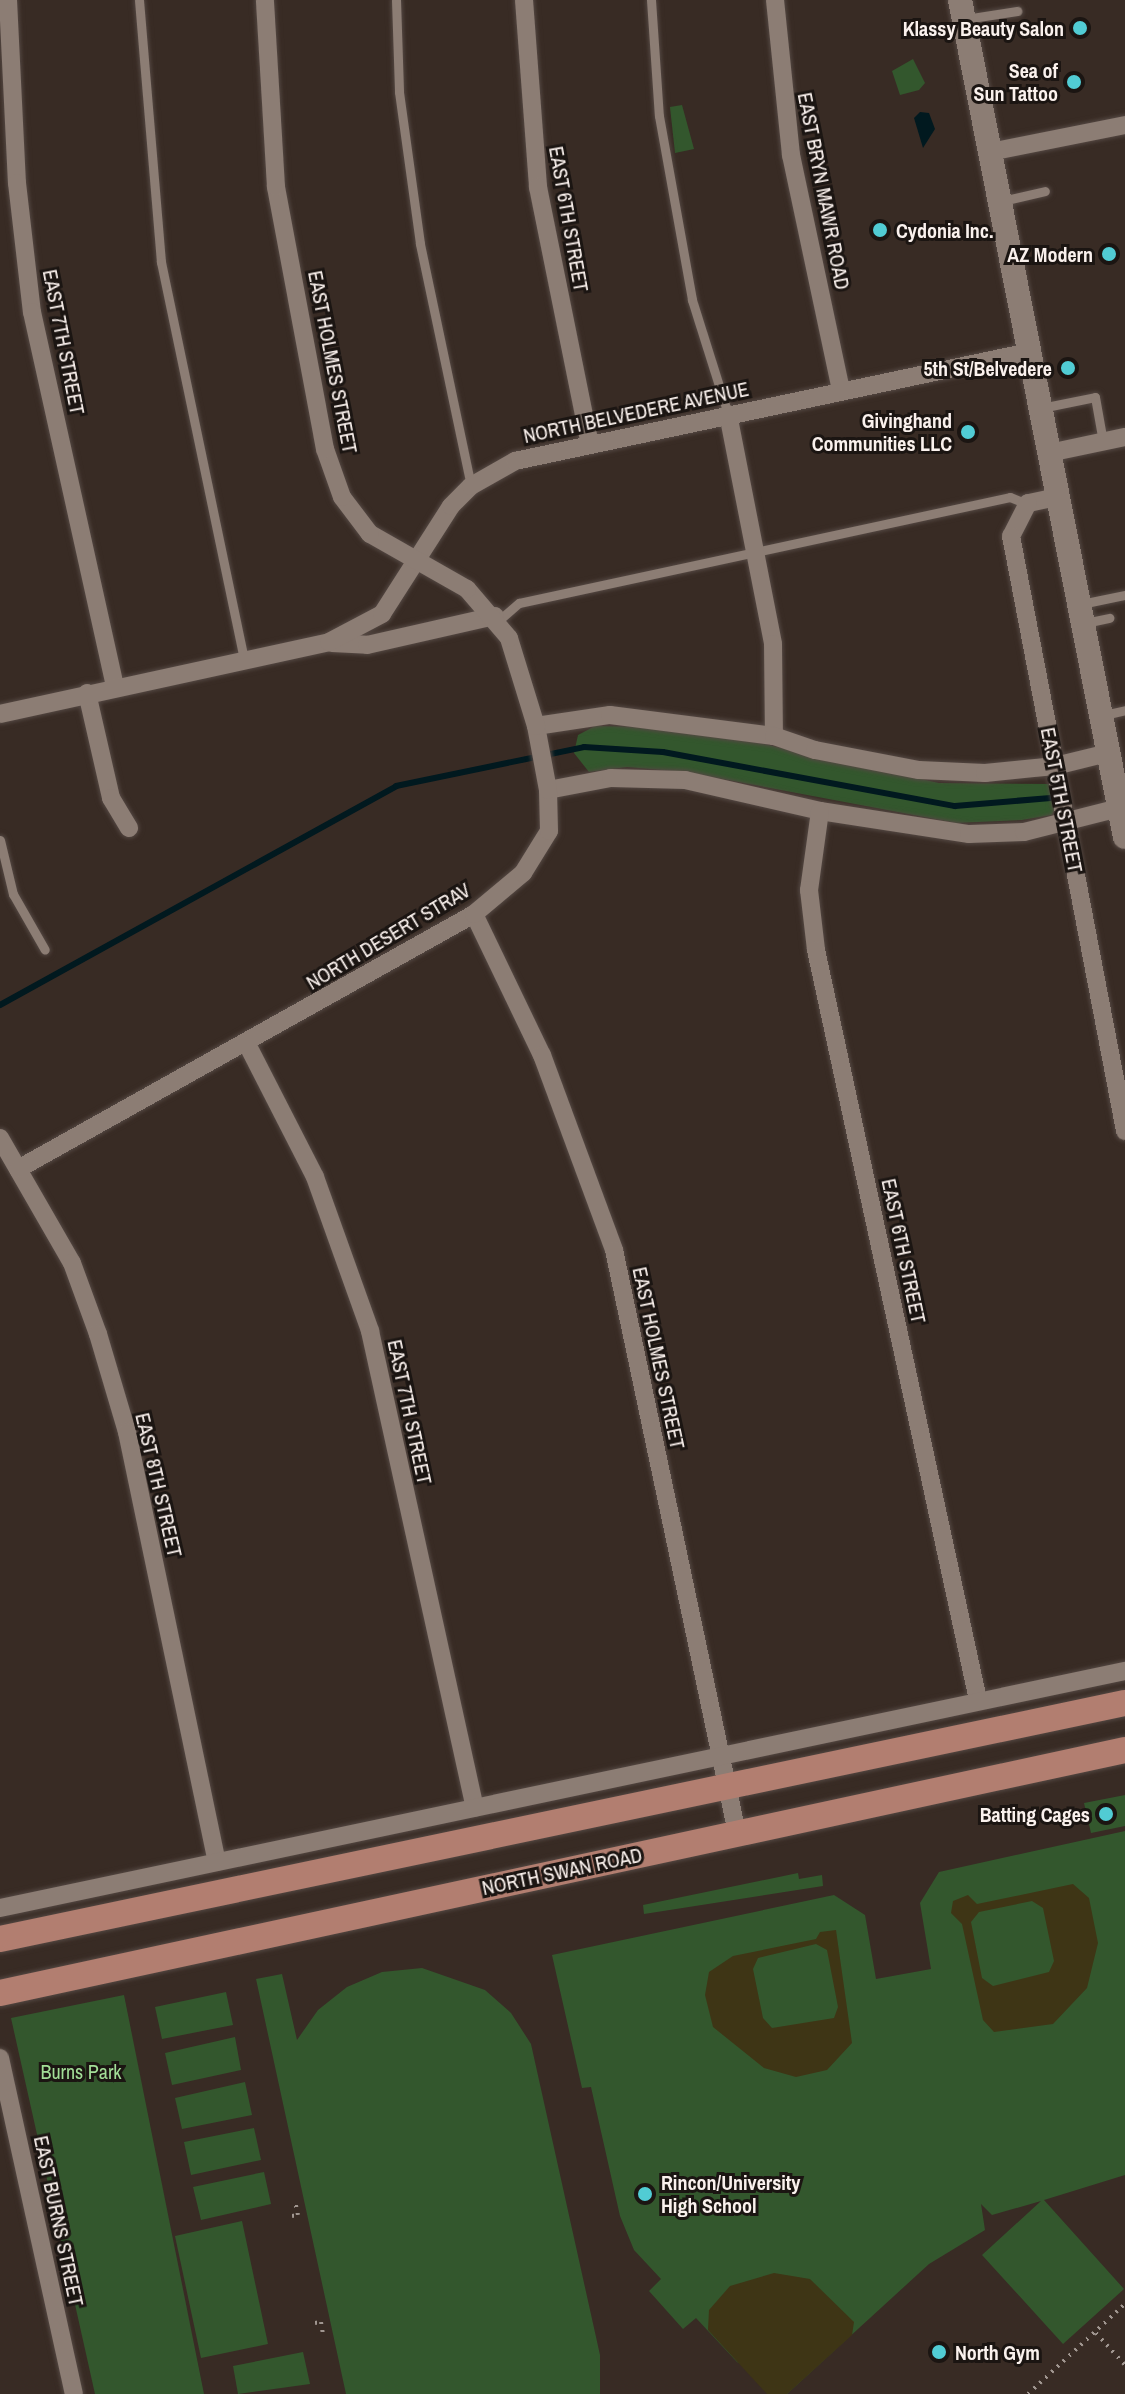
<!DOCTYPE html>
<style>
body{margin:0}
#map{position:relative;width:1125px;height:2394px;overflow:hidden;background:#382b24;font-family:"Archivo Narrow",sans-serif}
div>[style]{position:absolute}
[style*='--x']{left:calc(var(--x)*1px);top:calc(var(--y)*1px);width:calc(var(--w)*1px);rotate:calc(var(--a)*1deg)}
.green>*{inset:0;background:#33572d}
.sand>*{inset:0;background:#3e3515}
.water>*{inset:0;background:#01191f}
.stream>*{height:6px;margin:-3px;padding:0 3px;transform-origin:3px;border-radius:3px;background:#01191f}
.path>*{height:4px;margin-top:-2px;transform-origin:0;background:repeating-linear-gradient(90deg,#a09690 0 2px,transparent 0 8px)}
.roads{filter:drop-shadow(0 0 2px #544843) drop-shadow(0 0 2px #544843)}
.lane>*{height:9px;margin:-4.5px;padding:0 4.5px;transform-origin:4.5px;border-radius:4.5px;background:#8c7d74}
.street>*{height:18px;margin:-9px;padding:0 9px;transform-origin:9px;border-radius:9px;background:#8c7d74}
.secondary>*{height:24px;margin:-12px;padding:0 12px;transform-origin:12px;border-radius:12px;background:#8c7d74}
.primary>*{height:26px;margin:-13px;padding:0 13px;transform-origin:13px;border-radius:13px;background:#b27e70}
.dots>*{width:22px;height:22px;translate:-50% -50%;box-sizing:border-box;border:4px solid #1b1512;border-radius:50%}
span{translate:-50% -50%;white-space:nowrap;text-align:center;line-height:1.15;-webkit-text-stroke:6px #1b1512;paint-order:stroke}
.poi-label{font-size:20px;color:#faf1ed;font-weight:700}
.right{translate:-100% -50%;text-align:right}
.left{translate:0 -50%;text-align:left}
.street-label{font-size:20px;color:#faf1ed}
.park-label{font-size:20px;color:#a2de97}
</style>
<div id="map">
<div class="green">
<div style="clip-path:polygon(913px 59px,925px 83px,919px 90px,900px 95px,892px 71px)"></div>
<div style="clip-path:polygon(682px 105px,694px 149px,675px 153px,670px 107px)"></div>
<div style="clip-path:polygon(595px 726px,655px 727px,764px 744px,939px 783px,1050px 784px,1057px 805px,1052px 815px,1022px 820px,956px 823px,685px 772px,627px 767px,589px 772px,574px 753px,578px 735px)"></div>
<div style="clip-path:polygon(1125px 1795px,1125px 1826px,1091px 1833px,1084px 1803px)"></div>
<div style="clip-path:polygon(1125px 1831px,1125px 2175px,1044px 2200px,1124px 2289px,1063px 2344px,982px 2255px,1041px 2201px,992px 2215px,981px 2204px,985px 2230px,929px 2264px,787px 2394px,737px 2362px,696px 2318px,683px 2329px,649px 2291px,661px 2279px,634px 2250px,620px 2216px,591px 2087px,582px 2088px,552px 1955px,834px 1895px,865px 1915px,876px 1979px,931px 1969px,920px 1903px,939px 1872px)"></div>
<div style="clip-path:polygon(798px 1873px,799px 1879px,822px 1875px,823px 1886px,644px 1914px,643px 1905px)"></div>
<div style="clip-path:polygon(422px 1968px,485px 1990px,511px 2013px,531px 2044px,600px 2355px,600px 2394px,346px 2394px,256px 1979px,282px 1974px,297px 2040px,318px 2010px,347px 1987px,382px 1972px)"></div>
<div style="clip-path:polygon(226px 1992px,233px 2025px,162px 2039px,155px 2007px)"></div>
<div style="clip-path:polygon(124px 1995px,204px 2394px,95px 2394px,11px 2018px)"></div>
<div style="clip-path:polygon(235px 2037px,241px 2070px,172px 2085px,165px 2053px)"></div>
<div style="clip-path:polygon(245px 2082px,252px 2115px,182px 2129px,175px 2098px)"></div>
<div style="clip-path:polygon(254px 2128px,261px 2160px,191px 2175px,184px 2142px)"></div>
<div style="clip-path:polygon(264px 2172px,271px 2204px,201px 2220px,193px 2187px)"></div>
<div style="clip-path:polygon(242px 2221px,268px 2344px,201px 2358px,175px 2236px)"></div>
<div style="clip-path:polygon(303px 2352px,310px 2384px,238px 2394px,233px 2366px)"></div>
</div>
<div class="sand">
<div style="clip-path:polygon(evenodd,1073px 1884px,1089px 1898px,1098px 1943px,1087px 1988px,1053px 2024px,994px 2032px,983px 2020px,962px 1924px,951px 1913px,953px 1901px,968px 1895px,977px 1904px,1073px 1884px,1032px 1901px,1043px 1908px,1054px 1961px,1049px 1972px,993px 1986px,982px 1978px,971px 1922px,979px 1912px,1032px 1901px)"></div>
<div style="clip-path:polygon(evenodd,836px 1930px,852px 2043px,827px 2070px,796px 2077px,764px 2068px,713px 2027px,705px 1995px,709px 1972px,733px 1956px,816px 1939px,820px 1932px,836px 1930px,816px 1944px,827px 1950px,838px 2007px,834px 2018px,772px 2028px,763px 2018px,753px 1969px,758px 1958px,816px 1944px)"></div>
<div style="clip-path:polygon(774px 2273px,810px 2279px,854px 2322px,852px 2335px,787px 2394px,767px 2394px,708px 2330px,709px 2310px,730px 2286px)"></div>
</div>
<div class="water">
<div style="clip-path:polygon(920px 112px,929px 113px,935px 129px,923px 148px,914px 118px)"></div>
</div>
<div class="stream">
<div style="--x:0;--y:1005;--w:453;--a:-28.9"></div>
<div style="--x:396;--y:786;--w:192;--a:-11.7"></div>
<div style="--x:584;--y:747;--w:79;--a:3.6"></div>
<div style="--x:663;--y:752;--w:297;--a:10.5"></div>
<div style="--x:955;--y:806;--w:96;--a:-4.8"></div>
</div>
<div class="path">
<div style="--x:292;--y:2216;--w:6;--a:-9"></div>
<div style="--x:298;--y:2215;--w:14;--a:-102"></div>
<div style="--x:315;--y:2323;--w:6;--a:-9"></div>
<div style="--x:321;--y:2322;--w:13;--a:81"></div>
<div style="--x:1096;--y:2333;--w:43;--a:47.8"></div>
<div style="--x:1028;--y:2394;--w:132;--a:-42.9"></div>
</div>
<div class="roads">
<div class="lane">
<div style="--x:139;--y:0;--w:263;--a:85.2"></div>
<div style="--x:161;--y:262;--w:407;--a:78.2"></div>
<div style="--x:396;--y:0;--w:92;--a:88.1"></div>
<div style="--x:399;--y:92;--w:153;--a:82.1"></div>
<div style="--x:420;--y:244;--w:247;--a:78.1"></div>
<div style="--x:651;--y:0;--w:116;--a:86.1"></div>
<div style="--x:659;--y:116;--w:187;--a:79.8"></div>
<div style="--x:692;--y:300;--w:120;--a:72.5"></div>
<div style="--x:965;--y:19;--w:53;--a:-8.7"></div>
<div style="--x:1002;--y:201;--w:44;--a:-13.1"></div>
<div style="--x:1041;--y:408;--w:55;--a:-11.5"></div>
<div style="--x:1095;--y:397;--w:46;--a:79.9"></div>
<div style="--x:1081;--y:604;--w:45;--a:-11.6"></div>
<div style="--x:498;--y:621;--w:28;--a:-41"></div>
<div style="--x:519;--y:603;--w:502;--a:-12.18"></div>
<div style="--x:1010;--y:497;--w:18;--a:22"></div>
<div style="--x:1085;--y:623;--w:25;--a:-12"></div>
<div style="--x:1104;--y:715;--w:22;--a:-13"></div>
<div style="--x:0;--y:840;--w:56;--a:76.5"></div>
<div style="--x:13;--y:894;--w:64;--a:60.3"></div>
</div>
<div class="street">
<div style="--x:8;--y:0;--w:183;--a:87.2"></div>
<div style="--x:17;--y:183;--w:130;--a:83.4"></div>
<div style="--x:32;--y:312;--w:384;--a:77.5"></div>
<div style="--x:524;--y:0;--w:188;--a:85.7"></div>
<div style="--x:538;--y:187;--w:262;--a:78.6"></div>
<div style="--x:775;--y:0;--w:156;--a:84.1"></div>
<div style="--x:791;--y:155;--w:240;--a:78"></div>
<div style="--x:990;--y:152;--w:138;--a:-11.3"></div>
<div style="--x:728;--y:414;--w:234;--a:78.9"></div>
<div style="--x:773;--y:644;--w:92;--a:89.4"></div>
<div style="--x:1049;--y:453;--w:78;--a:-11.9"></div>
<div style="--x:1057;--y:497;--w:30;--a:168"></div>
<div style="--x:1028;--y:503;--w:37;--a:117"></div>
<div style="--x:1011;--y:536;--w:606;--a:79.15"></div>
<div style="--x:332;--y:643;--w:35;--a:3"></div>
<div style="--x:367;--y:645;--w:131;--a:-12.8"></div>
<div style="--x:87;--y:693;--w:108;--a:77.1"></div>
<div style="--x:111;--y:798;--w:35;--a:59"></div>
<div style="--x:0;--y:714;--w:337;--a:-12.3"></div>
<div style="--x:329;--y:642;--w:60;--a:-27.8"></div>
<div style="--x:382;--y:614;--w:128;--a:-57.4"></div>
<div style="--x:451;--y:506;--w:28;--a:-45"></div>
<div style="--x:471;--y:486;--w:51;--a:-29.6"></div>
<div style="--x:515;--y:461;--w:525;--a:-11.97"></div>
<div style="--x:536;--y:726;--w:75;--a:-8.5"></div>
<div style="--x:610;--y:715;--w:165;--a:7.3"></div>
<div style="--x:774;--y:736;--w:43;--a:18.9"></div>
<div style="--x:815;--y:750;--w:106;--a:10.9"></div>
<div style="--x:919;--y:770;--w:66;--a:2.6"></div>
<div style="--x:985;--y:773;--w:70;--a:-5.7"></div>
<div style="--x:1055;--y:766;--w:55;--a:-13.8"></div>
<div style="--x:548;--y:790;--w:64;--a:-10.8"></div>
<div style="--x:611;--y:778;--w:74;--a:1.5"></div>
<div style="--x:685;--y:780;--w:139;--a:12.9"></div>
<div style="--x:820;--y:811;--w:151;--a:8.8"></div>
<div style="--x:969;--y:834;--w:55;--a:-2.1"></div>
<div style="--x:1024;--y:832;--w:98;--a:-14.2"></div>
<div style="--x:820;--y:811;--w:80;--a:97.9"></div>
<div style="--x:809;--y:890;--w:60;--a:83.3"></div>
<div style="--x:816;--y:950;--w:767;--a:77.81"></div>
<div style="--x:474;--y:914;--w:157;--a:64.3"></div>
<div style="--x:542;--y:1055;--w:208;--a:69.7"></div>
<div style="--x:614;--y:1250;--w:596;--a:78.09"></div>
<div style="--x:247;--y:1044;--w:149;--a:62.9"></div>
<div style="--x:315;--y:1177;--w:164;--a:70.3"></div>
<div style="--x:370;--y:1331;--w:488;--a:77.6"></div>
<div style="--x:0;--y:1138;--w:144;--a:60.1"></div>
<div style="--x:72;--y:1263;--w:76;--a:69.9"></div>
<div style="--x:98;--y:1334;--w:102;--a:73.5"></div>
<div style="--x:127;--y:1432;--w:439;--a:78.2"></div>
<div style="--x:18;--y:1169;--w:522;--a:-29.21"></div>
<div style="--x:474;--y:914;--w:64;--a:-39.9"></div>
<div style="--x:523;--y:873;--w:49;--a:-58.2"></div>
<div style="--x:549;--y:831;--w:41;--a:-91.4"></div>
<div style="--x:548;--y:790;--w:65;--a:-100.6"></div>
<div style="--x:536;--y:726;--w:92;--a:-107.1"></div>
<div style="--x:509;--y:638;--w:65;--a:-130.6"></div>
<div style="--x:467;--y:589;--w:112;--a:-150.4"></div>
<div style="--x:370;--y:534;--w:46;--a:-127.1"></div>
<div style="--x:342;--y:497;--w:51;--a:-109.5"></div>
<div style="--x:325;--y:449;--w:267;--a:-100.6"></div>
<div style="--x:276;--y:187;--w:187;--a:-93.4"></div>
<div style="--x:0;--y:1908;--w:1150;--a:-11.9"></div>
<div style="--x:0;--y:2058;--w:344;--a:77.6"></div>
</div>
<div class="secondary">
<div style="--x:960;--y:0;--w:853;--a:78.85"></div>
</div>
<div class="primary">
<div style="--x:0;--y:1939;--w:1149;--a:-11.85"></div>
<div style="--x:0;--y:1993;--w:1151;--a:-12.19"></div>
</div>
</div>
<div class="dots">
<div style="left:1080px;top:28px;background:#51ccd4"></div>
<div style="left:1074px;top:82px;background:#51ccd4"></div>
<div style="left:880px;top:230px;background:#51ccd4"></div>
<div style="left:1109px;top:254px;background:#51ccd4"></div>
<div style="left:1068px;top:368px;background:#51ccd4"></div>
<div style="left:968px;top:432px;background:#51ccd4"></div>
<div style="left:1106px;top:1814px;background:#51ccd4"></div>
<div style="left:645px;top:2194px;background:#51ccd4"></div>
<div style="left:939px;top:2352px;background:#51ccd4"></div>
</div>
<div class="poi-label">
<span class="right" style="left:1064px;top:28px">Klassy Beauty Salon</span>
<span class="right" style="left:1058px;top:82px">Sea of<br>Sun Tattoo</span>
<span class="left" style="left:896px;top:230px">Cydonia Inc.</span>
<span class="right" style="left:1093px;top:254px">AZ Modern</span>
<span class="right" style="left:1052px;top:368px">5th St/Belvedere</span>
<span class="right" style="left:952px;top:432px">Givinghand<br>Communities LLC</span>
<span class="right" style="left:1090px;top:1814px">Batting Cages</span>
<span class="left" style="left:661px;top:2194px">Rincon/University<br>High School</span>
<span class="left" style="left:955px;top:2352px">North Gym</span>
</div>
<div class="street-label">
<span style="left:824px;top:191px;rotate:79deg">EAST BRYN MAWR ROAD</span>
<span style="left:569px;top:219px;rotate:80deg">EAST 6TH STREET</span>
<span style="left:64px;top:342px;rotate:79deg">EAST 7TH STREET</span>
<span style="left:333px;top:362px;rotate:79deg">EAST HOLMES STREET</span>
<span style="left:636px;top:412px;rotate:-12deg">NORTH BELVEDERE AVENUE</span>
<span style="left:1062px;top:800px;rotate:79deg">EAST 5TH STREET</span>
<span style="left:388px;top:936px;rotate:-31deg">NORTH DESERT STRAV</span>
<span style="left:904px;top:1251px;rotate:78deg">EAST 6TH STREET</span>
<span style="left:659px;top:1358px;rotate:78deg">EAST HOLMES STREET</span>
<span style="left:410px;top:1412px;rotate:78deg">EAST 7TH STREET</span>
<span style="left:159px;top:1485px;rotate:77deg">EAST 8TH STREET</span>
<span style="left:562px;top:1871px;rotate:-12deg">NORTH SWAN ROAD</span>
<span style="left:59px;top:2221px;rotate:78deg">EAST BURNS STREET</span>
</div>
<div class="park-label">
<span style="left:81px;top:2071px">Burns Park</span>
</div>
</div>
